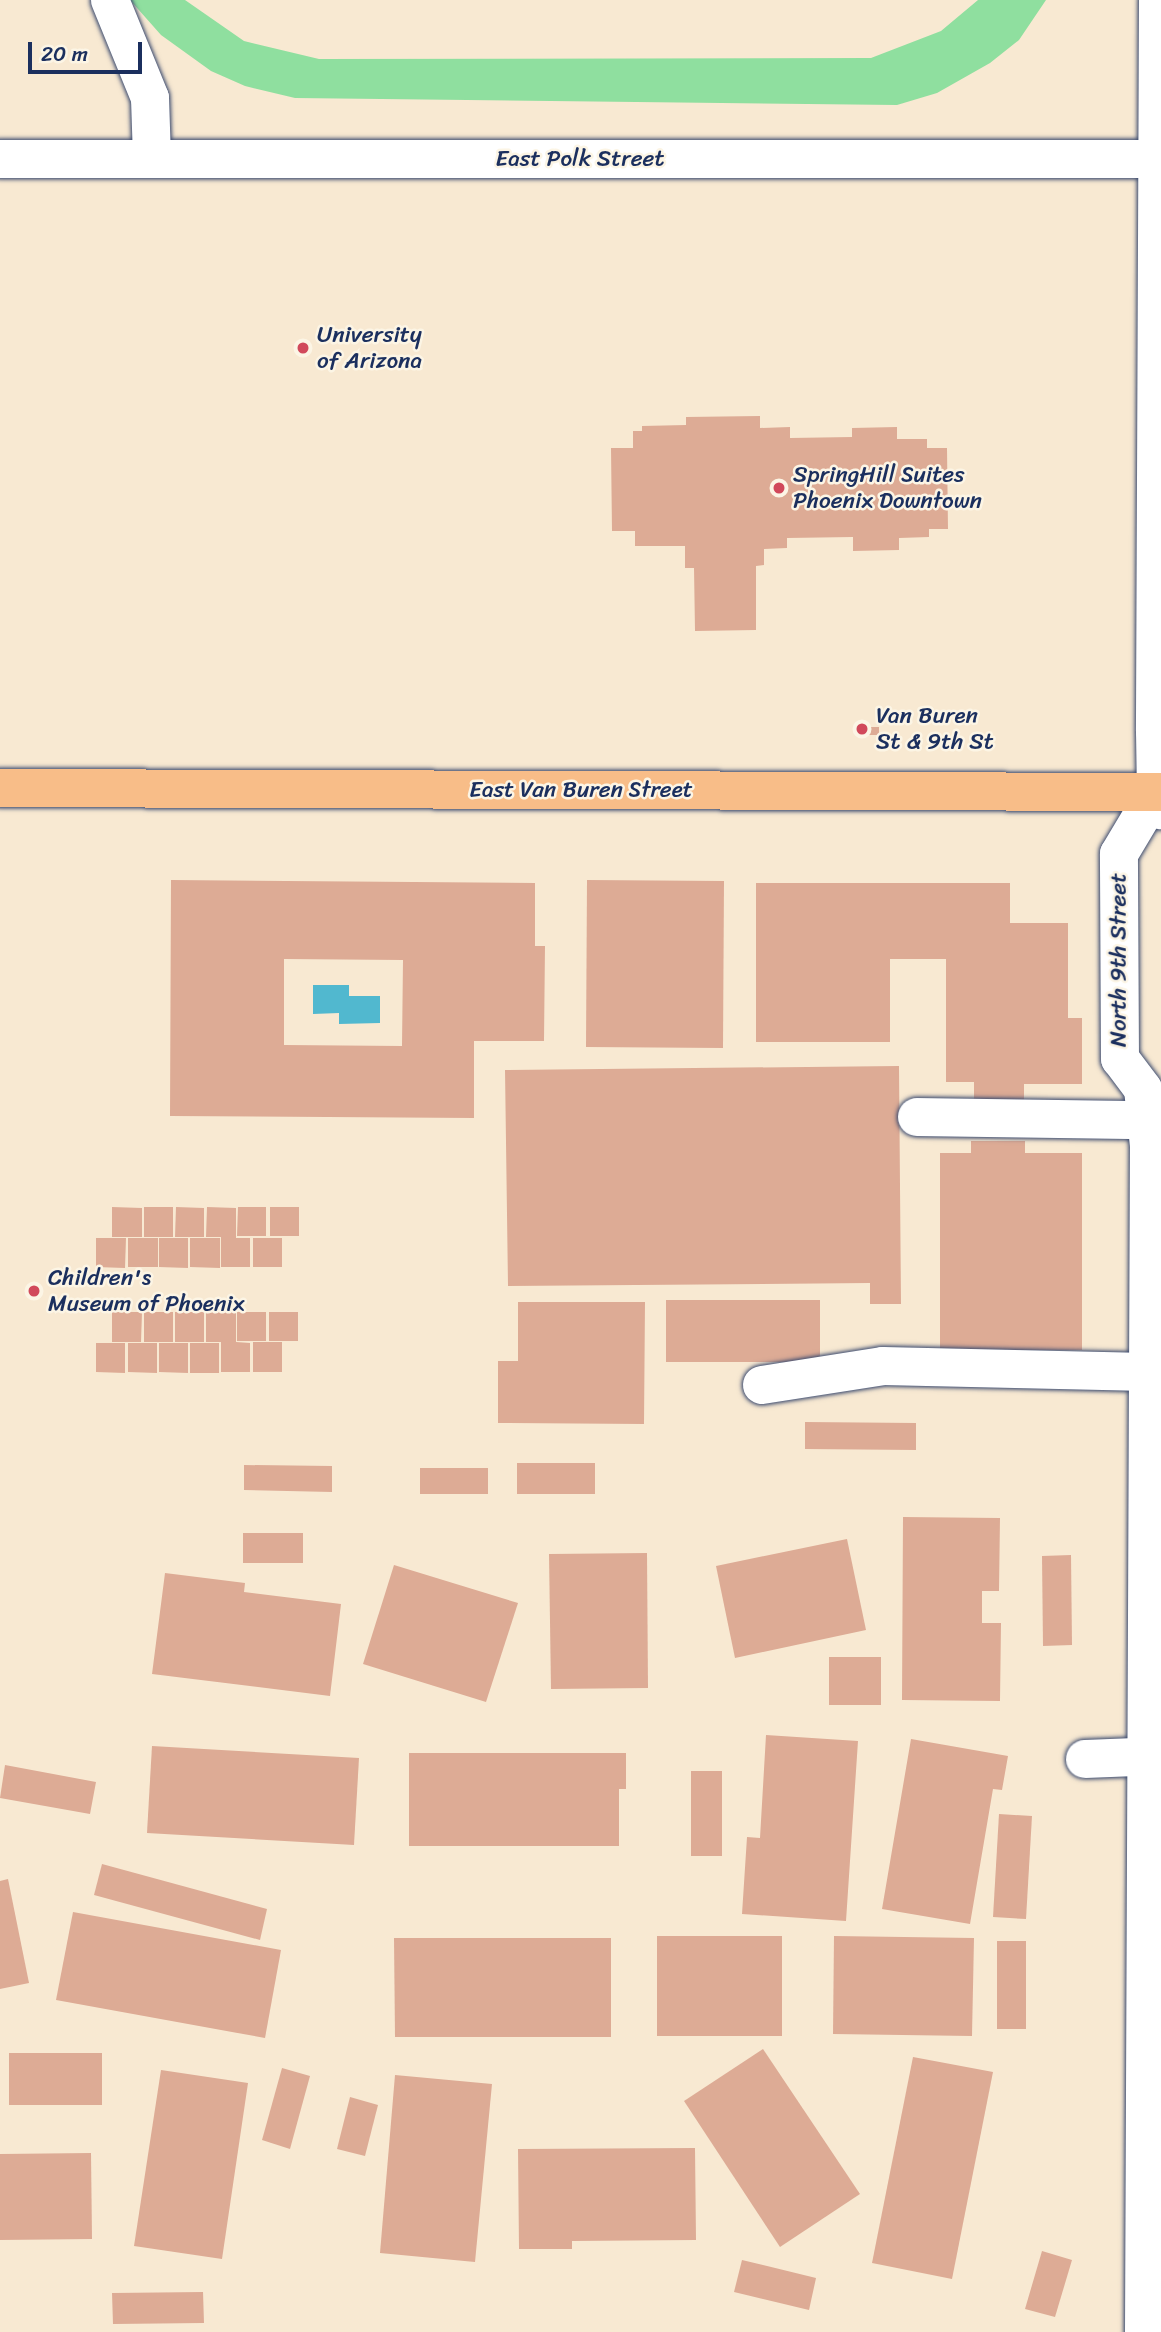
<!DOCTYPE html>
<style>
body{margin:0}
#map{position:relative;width:1161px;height:2332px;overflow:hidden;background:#f8e9d2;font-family:Sriracha,sans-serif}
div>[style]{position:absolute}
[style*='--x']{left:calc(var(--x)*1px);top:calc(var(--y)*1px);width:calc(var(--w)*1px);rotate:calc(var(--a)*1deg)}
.green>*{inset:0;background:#8fdf9f}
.water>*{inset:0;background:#51b8cf}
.building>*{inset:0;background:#ddab95}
.roads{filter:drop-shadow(0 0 2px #3c4b6f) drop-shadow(0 0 2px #3c4b6f)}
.minor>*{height:38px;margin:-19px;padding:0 19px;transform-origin:19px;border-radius:19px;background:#fff}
.major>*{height:38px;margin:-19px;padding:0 19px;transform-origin:19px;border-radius:19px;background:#f8bd88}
.dots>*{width:19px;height:19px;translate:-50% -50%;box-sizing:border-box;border:4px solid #fcf5e5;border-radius:50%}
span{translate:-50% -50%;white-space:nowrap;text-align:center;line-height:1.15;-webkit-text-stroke:5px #fcf5e5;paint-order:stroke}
.street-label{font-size:23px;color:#1b2f5e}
.poi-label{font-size:23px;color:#1b2f5e}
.left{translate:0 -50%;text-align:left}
.scale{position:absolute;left:28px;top:42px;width:114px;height:32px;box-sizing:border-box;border:4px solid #1b2f5e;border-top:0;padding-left:9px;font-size:21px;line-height:24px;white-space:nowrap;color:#1b2f5e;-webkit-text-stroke:5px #fcf5e5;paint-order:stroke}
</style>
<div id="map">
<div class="green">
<div style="clip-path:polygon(130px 0,185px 0,244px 41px,319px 59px,871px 58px,941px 31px,978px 0,1046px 0,1019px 40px,990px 63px,937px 93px,897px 105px,295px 98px,245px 86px,211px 71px,161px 35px)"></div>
</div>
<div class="water">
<div style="clip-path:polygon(313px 985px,349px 985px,349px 996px,380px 996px,380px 1023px,339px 1024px,339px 1013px,313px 1014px)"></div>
</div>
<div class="building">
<div style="clip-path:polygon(760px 416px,760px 428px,790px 427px,790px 438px,852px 437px,852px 428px,897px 427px,897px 439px,927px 439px,927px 448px,947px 448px,948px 529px,929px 529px,929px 537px,899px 538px,899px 550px,853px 551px,853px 537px,787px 538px,787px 548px,764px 549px,764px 565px,756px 566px,756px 630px,695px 631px,694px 568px,685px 568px,685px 546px,635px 546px,635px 531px,612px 531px,611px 448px,633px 448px,633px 431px,642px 431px,642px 426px,686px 425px,686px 417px)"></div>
<div style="clip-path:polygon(856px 727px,879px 727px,879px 735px,856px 735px)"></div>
<div style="clip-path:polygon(evenodd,171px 880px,535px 883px,535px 946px,545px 946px,544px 1041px,474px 1041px,474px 1118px,170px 1116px,171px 880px,284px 959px,403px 960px,402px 1046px,284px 1045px,284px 959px)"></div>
<div style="clip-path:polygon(587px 880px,724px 881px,723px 1048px,586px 1047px)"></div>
<div style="clip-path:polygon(756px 883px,1010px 883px,1010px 923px,1068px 923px,1068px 1018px,1082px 1018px,1082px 1084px,1024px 1084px,1024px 1100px,974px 1099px,974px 1082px,946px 1082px,946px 959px,890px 959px,890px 1042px,756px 1042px)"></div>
<div style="clip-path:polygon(899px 1066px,901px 1304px,870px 1304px,870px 1283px,508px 1286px,505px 1070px)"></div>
<div style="clip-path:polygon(971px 1141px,1025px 1141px,1025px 1153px,1082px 1153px,1082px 1350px,940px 1350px,940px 1153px,971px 1153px)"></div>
<div style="clip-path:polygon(112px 1207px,142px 1208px,142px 1237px,112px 1237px)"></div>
<div style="clip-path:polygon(144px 1207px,173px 1207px,173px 1237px,144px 1237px)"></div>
<div style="clip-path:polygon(176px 1207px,204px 1208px,204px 1237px,175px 1237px)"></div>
<div style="clip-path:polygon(207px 1207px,236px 1208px,236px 1238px,250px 1238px,250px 1267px,221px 1267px,221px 1237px,206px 1237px)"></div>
<div style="clip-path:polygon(238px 1207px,266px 1207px,266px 1236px,237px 1236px)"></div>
<div style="clip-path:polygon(270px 1207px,299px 1207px,299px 1236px,270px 1236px)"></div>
<div style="clip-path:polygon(96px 1238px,126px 1238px,125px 1268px,96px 1267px)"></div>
<div style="clip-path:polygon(128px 1238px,158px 1238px,158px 1267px,128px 1267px)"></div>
<div style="clip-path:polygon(159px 1238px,188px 1238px,188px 1268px,159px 1267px)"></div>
<div style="clip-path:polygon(190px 1238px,220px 1238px,220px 1268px,190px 1267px)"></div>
<div style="clip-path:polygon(253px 1238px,282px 1238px,282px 1267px,253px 1267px)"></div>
<div style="clip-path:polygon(666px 1300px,820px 1300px,820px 1362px,666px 1362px)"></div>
<div style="clip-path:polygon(518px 1302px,645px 1302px,644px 1424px,498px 1423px,498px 1361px,518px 1361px)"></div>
<div style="clip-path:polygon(112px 1312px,142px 1312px,141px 1342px,112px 1342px)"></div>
<div style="clip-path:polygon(144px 1312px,173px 1312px,173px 1342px,144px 1342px)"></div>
<div style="clip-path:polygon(175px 1312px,204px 1312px,204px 1342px,175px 1342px)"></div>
<div style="clip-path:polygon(206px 1312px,236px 1312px,236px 1342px,250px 1343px,250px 1372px,221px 1372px,221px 1342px,206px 1342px)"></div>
<div style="clip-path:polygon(237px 1312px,266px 1312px,266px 1341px,237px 1341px)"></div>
<div style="clip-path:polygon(269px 1312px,298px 1312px,298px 1341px,269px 1341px)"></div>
<div style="clip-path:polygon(253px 1342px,282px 1342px,282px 1372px,253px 1372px)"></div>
<div style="clip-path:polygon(96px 1343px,125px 1343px,125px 1373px,96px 1372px)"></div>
<div style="clip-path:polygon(128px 1343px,157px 1343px,157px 1373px,128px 1372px)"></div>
<div style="clip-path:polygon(159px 1343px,188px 1343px,188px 1373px,159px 1372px)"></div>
<div style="clip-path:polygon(190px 1343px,219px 1343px,219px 1373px,190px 1373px)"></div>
<div style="clip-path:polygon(805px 1422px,916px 1423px,916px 1450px,805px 1449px)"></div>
<div style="clip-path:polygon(517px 1463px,595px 1463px,595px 1494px,517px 1494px)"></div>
<div style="clip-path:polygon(244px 1465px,332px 1466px,332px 1492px,244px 1490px)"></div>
<div style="clip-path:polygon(420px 1468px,488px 1468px,488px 1494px,420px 1494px)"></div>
<div style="clip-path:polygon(903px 1517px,1000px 1518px,999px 1591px,982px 1591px,982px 1623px,1001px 1623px,1000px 1701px,902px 1700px)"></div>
<div style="clip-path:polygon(243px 1533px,303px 1533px,303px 1563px,243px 1563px)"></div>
<div style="clip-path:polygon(847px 1539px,866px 1630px,735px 1658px,716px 1566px)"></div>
<div style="clip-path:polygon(647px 1553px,648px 1688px,551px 1689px,549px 1554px)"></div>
<div style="clip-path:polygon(1071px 1555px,1072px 1645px,1043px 1646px,1042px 1556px)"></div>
<div style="clip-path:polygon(394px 1565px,518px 1603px,486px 1702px,363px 1664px)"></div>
<div style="clip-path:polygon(165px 1573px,245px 1583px,244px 1592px,341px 1604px,330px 1696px,152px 1674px)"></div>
<div style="clip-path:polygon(829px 1657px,881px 1657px,881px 1705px,829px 1705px)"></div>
<div style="clip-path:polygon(766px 1735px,858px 1741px,846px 1921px,742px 1914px,747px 1837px,760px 1838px)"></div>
<div style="clip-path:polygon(911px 1739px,1008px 1756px,1002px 1790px,993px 1789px,970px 1924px,882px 1909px)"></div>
<div style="clip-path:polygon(152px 1746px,359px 1758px,354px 1845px,147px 1833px)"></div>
<div style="clip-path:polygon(409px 1753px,626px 1753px,626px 1789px,619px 1789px,619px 1846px,409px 1846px)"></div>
<div style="clip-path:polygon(5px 1765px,96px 1782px,90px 1814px,0 1798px)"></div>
<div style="clip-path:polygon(691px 1771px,722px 1771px,722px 1856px,691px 1856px)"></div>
<div style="clip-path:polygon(999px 1814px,1032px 1816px,1026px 1919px,993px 1917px)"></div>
<div style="clip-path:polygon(102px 1864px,267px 1909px,260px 1940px,94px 1895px)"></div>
<div style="clip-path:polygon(8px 1879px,29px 1983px,0 1989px,0 1881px)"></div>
<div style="clip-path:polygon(73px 1912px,281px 1950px,265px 2038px,56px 2000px)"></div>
<div style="clip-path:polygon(657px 1936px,782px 1936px,782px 2036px,657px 2036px)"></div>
<div style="clip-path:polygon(834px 1936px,974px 1938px,972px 2036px,833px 2034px)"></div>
<div style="clip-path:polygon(394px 1938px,611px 1938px,611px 2037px,395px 2037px)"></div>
<div style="clip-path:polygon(997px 1941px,1026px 1941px,1026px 2029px,997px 2029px)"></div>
<div style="clip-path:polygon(763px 2049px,860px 2194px,780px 2247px,684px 2101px)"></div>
<div style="clip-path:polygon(9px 2053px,102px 2053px,102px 2105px,9px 2105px)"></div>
<div style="clip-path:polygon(913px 2057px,993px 2072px,952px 2279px,872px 2263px)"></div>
<div style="clip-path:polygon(282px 2068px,310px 2076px,290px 2149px,262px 2140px)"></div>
<div style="clip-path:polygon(161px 2070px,248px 2083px,222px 2259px,134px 2246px)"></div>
<div style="clip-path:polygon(395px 2075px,492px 2084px,475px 2262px,380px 2253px)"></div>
<div style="clip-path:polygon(350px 2097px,378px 2105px,365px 2156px,337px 2149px)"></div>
<div style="clip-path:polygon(695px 2148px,696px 2240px,572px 2241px,572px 2249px,519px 2249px,518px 2149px)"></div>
<div style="clip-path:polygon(91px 2153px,92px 2239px,0 2240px,0 2154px)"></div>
<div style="clip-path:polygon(1042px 2251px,1072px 2260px,1055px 2317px,1025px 2309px)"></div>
<div style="clip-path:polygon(742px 2260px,816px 2278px,809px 2310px,734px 2292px)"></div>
<div style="clip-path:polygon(203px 2292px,204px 2323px,113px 2324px,112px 2293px)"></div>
</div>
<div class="roads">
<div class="minor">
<div style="--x:110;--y:0;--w:106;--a:67.8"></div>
<div style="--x:150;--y:98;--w:61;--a:88.1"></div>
<div style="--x:1158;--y:0;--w:731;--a:90.24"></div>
<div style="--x:1155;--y:731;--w:61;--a:89.1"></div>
<div style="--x:1156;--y:792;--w:19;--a:74"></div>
<div style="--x:0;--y:159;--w:1159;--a:0"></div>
<div style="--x:917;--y:1117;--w:229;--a:0.8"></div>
<div style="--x:762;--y:1385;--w:122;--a:-8.9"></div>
<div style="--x:883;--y:1366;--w:264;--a:1.3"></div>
<div style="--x:1085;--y:1759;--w:76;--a:-2.3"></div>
<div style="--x:1144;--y:2332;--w:1186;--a:-89.76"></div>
<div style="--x:1149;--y:1146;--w:57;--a:-96"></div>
<div style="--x:1143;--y:1089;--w:38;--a:-127"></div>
<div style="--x:1120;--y:1059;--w:205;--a:-90.3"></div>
<div style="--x:1119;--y:854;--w:72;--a:-59.2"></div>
</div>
<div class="major">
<div style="--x:0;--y:788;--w:1161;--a:0.2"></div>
</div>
</div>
<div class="dots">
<div style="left:303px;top:348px;background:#d1495b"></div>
<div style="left:779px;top:488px;background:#d1495b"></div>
<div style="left:862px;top:729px;background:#d1495b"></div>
<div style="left:34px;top:1291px;background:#d1495b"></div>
</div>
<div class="street-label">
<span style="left:580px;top:159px">East Polk Street</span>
<span style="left:581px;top:790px">East Van Buren Street</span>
<span style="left:1119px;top:960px;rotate:-90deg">North 9th Street</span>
</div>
<div class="poi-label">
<span class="left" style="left:317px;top:348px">University<br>of Arizona</span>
<span class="left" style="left:793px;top:488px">SpringHill Suites<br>Phoenix Downtown</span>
<span class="left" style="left:876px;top:729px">Van Buren<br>St &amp; 9th St</span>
<span class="left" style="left:48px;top:1291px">Children's<br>Museum of Phoenix</span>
</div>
<div class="scale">20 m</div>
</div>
